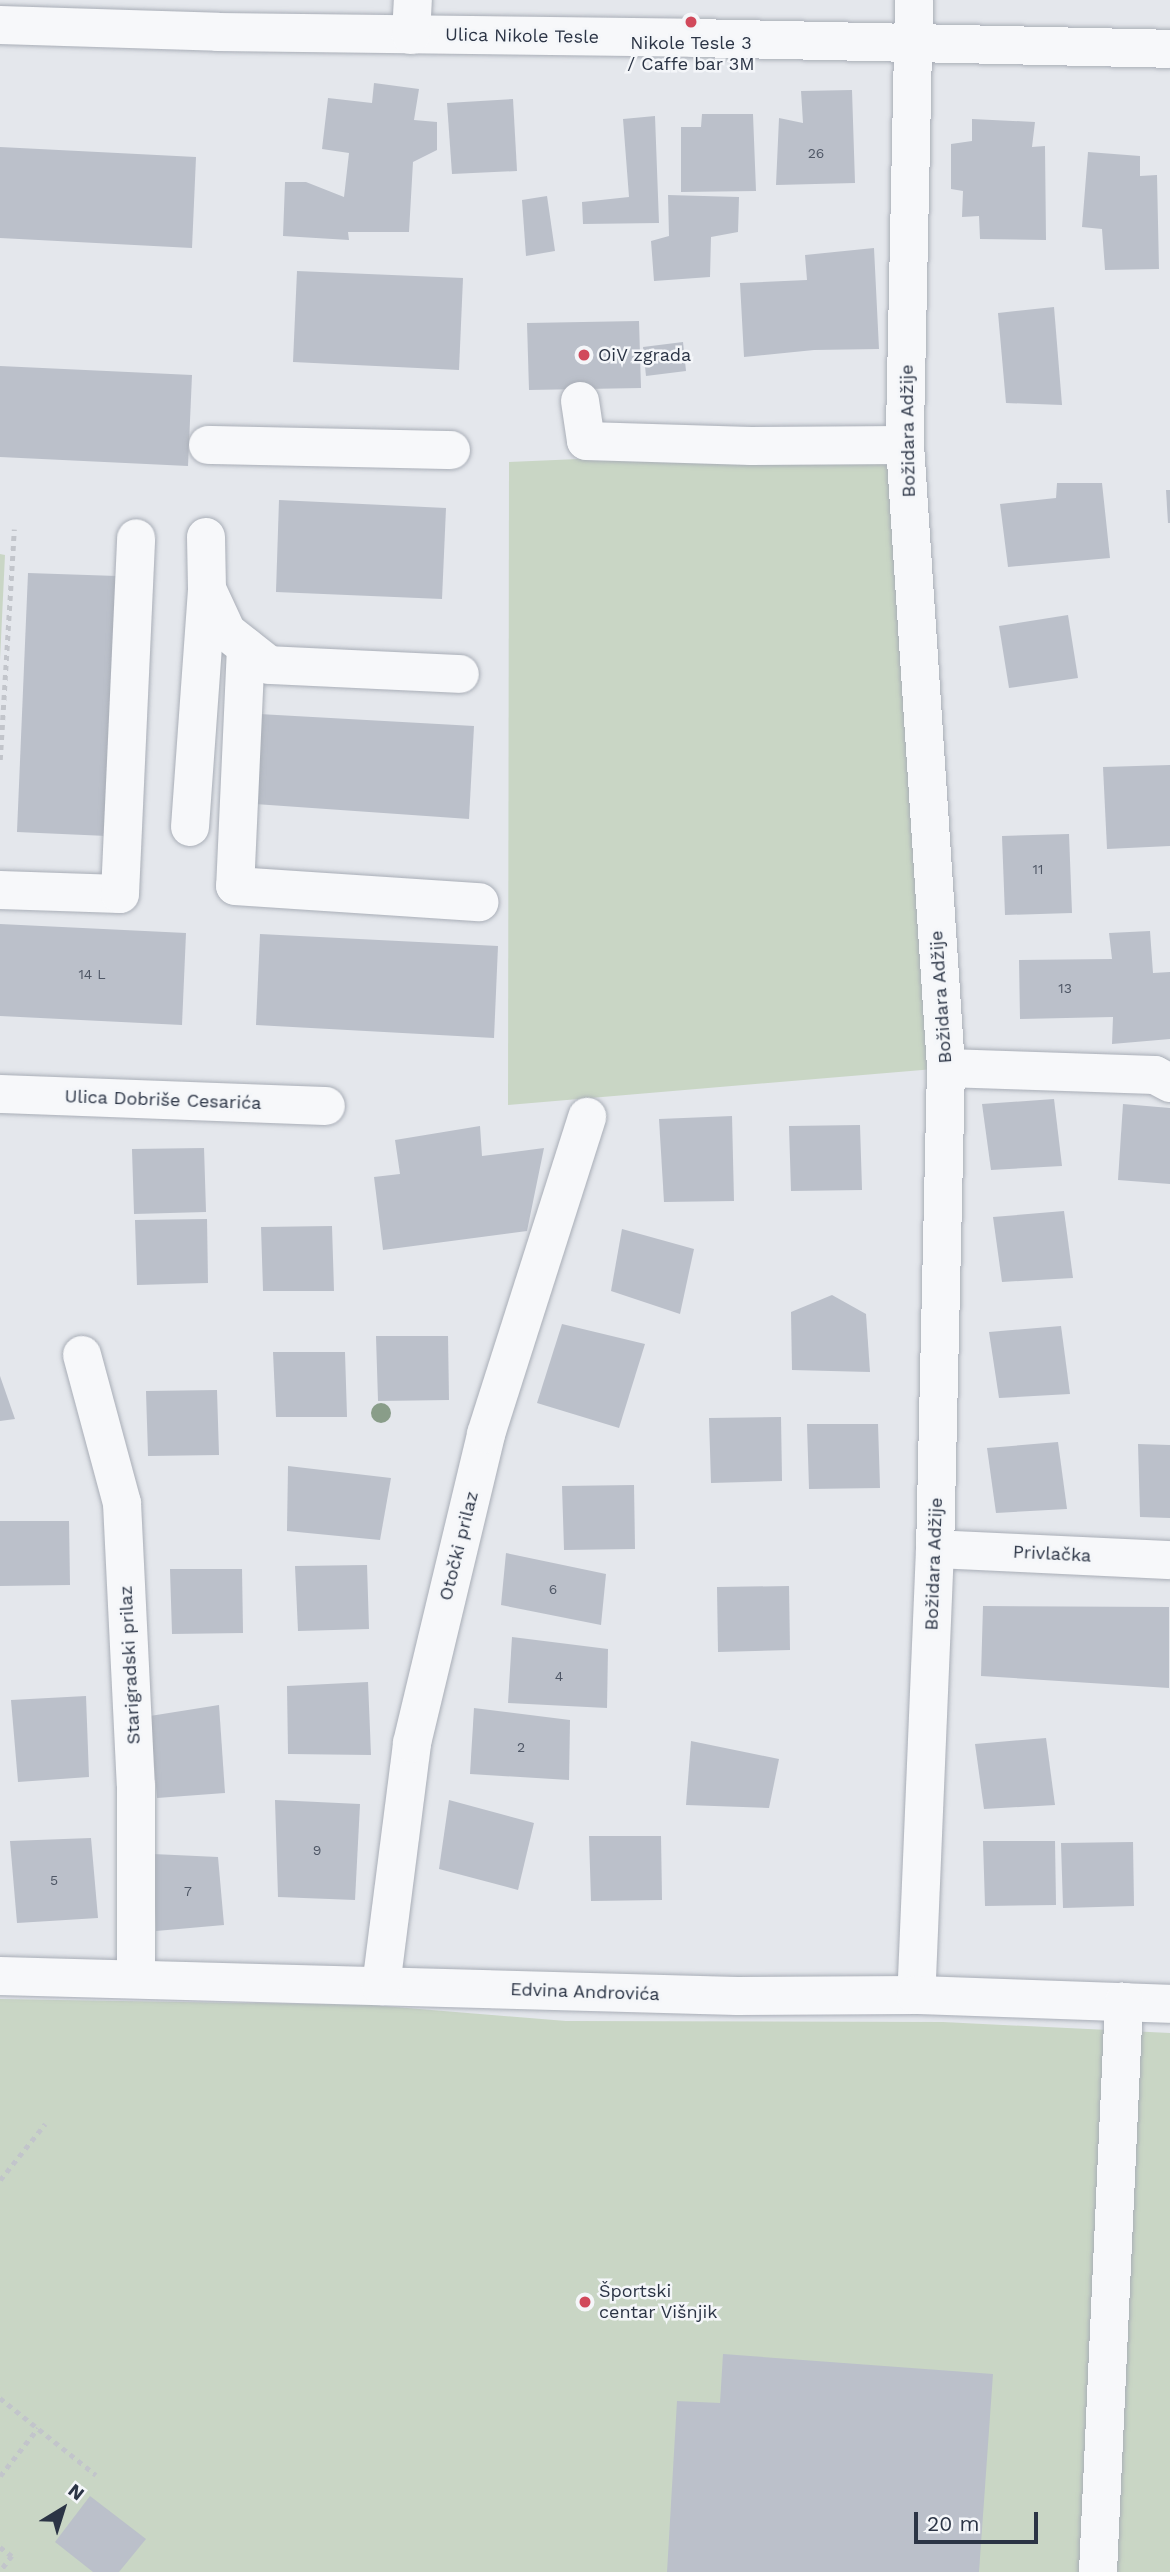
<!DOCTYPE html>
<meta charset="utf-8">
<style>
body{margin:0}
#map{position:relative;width:1170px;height:2572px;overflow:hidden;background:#e4e7ec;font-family:"Work Sans",sans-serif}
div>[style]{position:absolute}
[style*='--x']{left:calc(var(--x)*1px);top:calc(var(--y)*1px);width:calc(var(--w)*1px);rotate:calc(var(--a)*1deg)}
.green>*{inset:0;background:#c9d6c5}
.building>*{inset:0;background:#bbc0ca}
.path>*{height:4.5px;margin-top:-2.25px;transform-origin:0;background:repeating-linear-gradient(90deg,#c2c5cb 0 5px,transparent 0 10px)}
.roads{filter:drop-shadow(0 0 2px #a9aeb7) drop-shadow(0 0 2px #a9aeb7)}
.minor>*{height:38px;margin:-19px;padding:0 19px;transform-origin:19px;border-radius:19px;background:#f7f8fa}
.trees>*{width:20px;height:20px;margin:-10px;border-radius:50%;background:#899d89}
.dots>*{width:19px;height:19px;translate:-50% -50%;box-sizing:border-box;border:4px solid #f4f6f9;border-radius:50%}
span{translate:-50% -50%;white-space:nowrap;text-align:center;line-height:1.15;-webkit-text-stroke:5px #f4f6f9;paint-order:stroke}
.number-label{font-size:14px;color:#4f5766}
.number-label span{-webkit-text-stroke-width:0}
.street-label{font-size:18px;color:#2b3445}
.poi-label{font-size:18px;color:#2b3445}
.left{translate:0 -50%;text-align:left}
.north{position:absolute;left:28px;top:2474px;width:70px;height:70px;-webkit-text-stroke:5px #f4f6f9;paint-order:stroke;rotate:38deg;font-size:19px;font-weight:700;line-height:28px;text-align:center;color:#2b3445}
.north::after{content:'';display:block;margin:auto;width:24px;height:32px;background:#2b3445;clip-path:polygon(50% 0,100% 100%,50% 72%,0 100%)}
.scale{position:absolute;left:914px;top:2512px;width:124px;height:32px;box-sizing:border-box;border:4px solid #2b3445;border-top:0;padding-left:9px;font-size:21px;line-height:24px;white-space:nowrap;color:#2b3445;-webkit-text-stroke:5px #f4f6f9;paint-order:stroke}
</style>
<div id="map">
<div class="green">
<div style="clip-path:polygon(905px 445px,946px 1068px,508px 1105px,509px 462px)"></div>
<div style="clip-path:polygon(0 554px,5px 555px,0 660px)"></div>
<div style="clip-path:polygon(0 1999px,371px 2005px,566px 2021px,943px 2022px,1170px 2033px,1170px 2572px,0 2572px)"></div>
</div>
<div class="building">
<div style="clip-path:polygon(374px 83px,419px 89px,414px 120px,437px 122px,437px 150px,413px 162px,409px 232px,348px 232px,349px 240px,283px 236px,285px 182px,306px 182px,344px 197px,349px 153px,322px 149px,328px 98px,372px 103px)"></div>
<div style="clip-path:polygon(852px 90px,855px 183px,776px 185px,779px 118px,803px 123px,801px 91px)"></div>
<div style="clip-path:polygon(513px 99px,517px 171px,452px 174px,447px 103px)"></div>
<div style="clip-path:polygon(702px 114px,753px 114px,756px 191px,681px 192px,681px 127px,701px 127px)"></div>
<div style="clip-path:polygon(655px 116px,659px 223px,583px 224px,582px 202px,629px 197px,623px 119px)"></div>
<div style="clip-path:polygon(972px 119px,1035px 122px,1032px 147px,1045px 146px,1046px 240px,980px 239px,979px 216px,962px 217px,963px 191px,951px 189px,951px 144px,972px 141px)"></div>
<div style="clip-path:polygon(0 147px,196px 157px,192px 248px,0 238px)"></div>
<div style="clip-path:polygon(1088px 152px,1140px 156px,1140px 176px,1157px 175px,1159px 269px,1105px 270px,1102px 229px,1082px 227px)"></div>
<div style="clip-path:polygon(668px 195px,739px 197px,738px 232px,711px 237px,710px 277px,654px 281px,651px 241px,669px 236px)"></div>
<div style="clip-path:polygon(547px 196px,555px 251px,526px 256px,522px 200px)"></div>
<div style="clip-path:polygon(874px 248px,879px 349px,814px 350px,744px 357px,740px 283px,807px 280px,805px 255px)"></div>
<div style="clip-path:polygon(297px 271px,463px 278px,459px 370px,293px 362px)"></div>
<div style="clip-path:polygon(1054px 307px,1062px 405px,1006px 403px,998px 313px)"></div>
<div style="clip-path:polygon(639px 321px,641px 388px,529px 390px,527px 323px)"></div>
<div style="clip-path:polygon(683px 342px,686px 371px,646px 376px,643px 347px)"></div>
<div style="clip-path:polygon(0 366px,192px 375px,188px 466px,0 457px)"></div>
<div style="clip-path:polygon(1057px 483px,1102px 483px,1110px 558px,1008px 567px,1000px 504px,1056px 498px)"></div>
<div style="clip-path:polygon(1166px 490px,1170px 490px,1170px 523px,1168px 523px)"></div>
<div style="clip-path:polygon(279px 500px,446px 508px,442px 599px,276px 592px)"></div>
<div style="clip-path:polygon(28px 573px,117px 576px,107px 836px,17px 832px)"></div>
<div style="clip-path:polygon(1068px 615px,1078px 678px,1009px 688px,999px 626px)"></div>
<div style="clip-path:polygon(259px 714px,474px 726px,469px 819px,255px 804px)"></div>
<div style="clip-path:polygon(1170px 765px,1170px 846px,1107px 849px,1103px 767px)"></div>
<div style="clip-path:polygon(1069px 834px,1072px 913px,1005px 915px,1002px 836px)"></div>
<div style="clip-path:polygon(0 924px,186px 933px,182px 1025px,0 1016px)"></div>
<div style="clip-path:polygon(1150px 931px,1153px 973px,1170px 972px,1170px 1039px,1112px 1044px,1113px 1017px,1020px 1019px,1019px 960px,1112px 959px,1109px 933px)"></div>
<div style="clip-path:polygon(260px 934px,498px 946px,494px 1038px,256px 1025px)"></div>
<div style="clip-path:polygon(1054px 1099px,1062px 1166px,991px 1170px,982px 1104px)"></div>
<div style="clip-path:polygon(1123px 1104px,1170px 1108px,1170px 1184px,1118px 1180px)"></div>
<div style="clip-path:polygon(732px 1116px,734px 1201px,664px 1202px,659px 1119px)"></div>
<div style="clip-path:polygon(860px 1125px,862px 1190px,791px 1191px,789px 1126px)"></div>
<div style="clip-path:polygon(480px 1126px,482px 1156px,544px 1148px,527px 1231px,383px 1250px,374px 1177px,400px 1174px,395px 1140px)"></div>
<div style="clip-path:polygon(204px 1148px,206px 1212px,134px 1214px,132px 1149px)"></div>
<div style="clip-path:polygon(1064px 1211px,1073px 1278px,1002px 1282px,993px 1217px)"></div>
<div style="clip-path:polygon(207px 1219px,208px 1283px,137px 1285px,135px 1220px)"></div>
<div style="clip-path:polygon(332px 1226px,334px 1291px,263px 1291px,261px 1227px)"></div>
<div style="clip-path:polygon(622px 1229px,694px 1249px,680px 1314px,611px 1291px)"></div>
<div style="clip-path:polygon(832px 1295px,866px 1314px,870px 1372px,792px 1370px,791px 1312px)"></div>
<div style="clip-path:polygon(562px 1324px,645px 1344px,619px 1428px,537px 1403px)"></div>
<div style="clip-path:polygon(1061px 1326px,1070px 1394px,999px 1398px,989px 1332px)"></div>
<div style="clip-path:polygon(376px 1336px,448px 1336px,449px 1400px,378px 1401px)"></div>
<div style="clip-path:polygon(273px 1352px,345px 1352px,347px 1417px,276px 1417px)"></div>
<div style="clip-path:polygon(0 1376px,15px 1419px,0 1421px)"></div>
<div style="clip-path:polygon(217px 1390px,219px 1455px,148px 1456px,146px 1391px)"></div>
<div style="clip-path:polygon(781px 1417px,782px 1481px,711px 1483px,709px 1418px)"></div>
<div style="clip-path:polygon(807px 1424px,878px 1424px,880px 1488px,809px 1489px)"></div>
<div style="clip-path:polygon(1058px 1442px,1067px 1509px,996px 1513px,987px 1448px)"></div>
<div style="clip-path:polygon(1138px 1444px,1170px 1445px,1170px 1518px,1140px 1517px)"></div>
<div style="clip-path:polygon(288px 1466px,391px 1478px,380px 1540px,287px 1531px)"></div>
<div style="clip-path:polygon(634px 1485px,635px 1549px,564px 1550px,562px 1486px)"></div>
<div style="clip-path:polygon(0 1521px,69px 1521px,70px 1585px,0 1586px)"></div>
<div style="clip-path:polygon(506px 1553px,606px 1574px,601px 1625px,501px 1605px)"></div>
<div style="clip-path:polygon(367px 1565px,369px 1629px,298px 1631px,295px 1566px)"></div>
<div style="clip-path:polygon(170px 1569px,242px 1569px,243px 1633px,172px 1634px)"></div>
<div style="clip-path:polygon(789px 1586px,790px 1650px,718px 1652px,717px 1587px)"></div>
<div style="clip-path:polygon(983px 1606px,1169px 1607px,1169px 1688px,981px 1676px)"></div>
<div style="clip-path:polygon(512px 1637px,608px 1649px,607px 1708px,508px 1703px)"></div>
<div style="clip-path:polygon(368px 1682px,371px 1755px,288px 1754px,287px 1686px)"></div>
<div style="clip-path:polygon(86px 1696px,89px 1777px,18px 1782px,11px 1700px)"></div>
<div style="clip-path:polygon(219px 1705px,225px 1793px,157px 1798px,150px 1716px)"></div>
<div style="clip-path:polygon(474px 1708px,570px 1720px,569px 1780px,470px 1774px)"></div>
<div style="clip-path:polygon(1046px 1738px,1055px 1805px,984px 1809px,975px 1744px)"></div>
<div style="clip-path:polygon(691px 1741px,779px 1759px,769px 1808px,686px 1805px)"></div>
<div style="clip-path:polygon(275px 1800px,360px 1804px,355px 1900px,278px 1897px)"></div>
<div style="clip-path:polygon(449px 1800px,534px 1823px,518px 1890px,439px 1869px)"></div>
<div style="clip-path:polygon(589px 1836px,661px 1836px,662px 1900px,591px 1901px)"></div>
<div style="clip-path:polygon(91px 1838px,98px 1918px,17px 1923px,10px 1841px)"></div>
<div style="clip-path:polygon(983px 1841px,1055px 1841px,1056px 1905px,985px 1906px)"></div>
<div style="clip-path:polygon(1133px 1842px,1134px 1906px,1063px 1908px,1061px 1843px)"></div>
<div style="clip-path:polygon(153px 1854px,218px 1857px,224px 1925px,156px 1931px)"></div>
<div style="clip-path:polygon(723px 2354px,993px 2374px,979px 2572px,667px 2572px,677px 2401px,720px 2403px)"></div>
<div style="clip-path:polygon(90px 2496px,146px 2539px,119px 2572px,93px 2572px,55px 2542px)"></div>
</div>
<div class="path">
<div style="--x:0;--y:760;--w:231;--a:-86.5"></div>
<div style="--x:0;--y:2180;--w:72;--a:-51.2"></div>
<div style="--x:0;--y:2398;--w:123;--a:38.7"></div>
<div style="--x:0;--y:2476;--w:61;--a:-51.6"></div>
<div style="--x:0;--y:2547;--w:15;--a:37"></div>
<div style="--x:12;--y:2556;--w:20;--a:127"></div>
</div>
<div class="roads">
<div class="minor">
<div style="--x:914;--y:0;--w:445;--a:91.2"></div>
<div style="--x:905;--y:445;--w:624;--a:86.23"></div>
<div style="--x:946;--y:1068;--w:481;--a:91.3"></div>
<div style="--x:935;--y:1549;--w:446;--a:92.4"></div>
<div style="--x:0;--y:25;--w:218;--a:1.8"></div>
<div style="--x:218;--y:32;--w:475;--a:0.7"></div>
<div style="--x:693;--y:38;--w:477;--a:1.3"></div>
<div style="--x:411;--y:35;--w:35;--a:-87"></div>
<div style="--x:580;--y:401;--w:40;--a:81.5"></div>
<div style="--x:586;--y:441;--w:165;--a:1.7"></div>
<div style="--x:751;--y:446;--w:154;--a:-0.4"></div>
<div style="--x:208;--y:445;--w:243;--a:1.2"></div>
<div style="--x:206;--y:537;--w:52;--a:88.9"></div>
<div style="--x:207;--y:589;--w:47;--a:65.1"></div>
<div style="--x:227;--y:632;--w:53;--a:38.2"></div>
<div style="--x:269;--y:665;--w:191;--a:2.7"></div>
<div style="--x:246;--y:647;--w:239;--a:92.6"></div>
<div style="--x:235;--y:886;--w:245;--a:3.8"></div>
<div style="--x:190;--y:827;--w:237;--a:-85.9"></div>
<div style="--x:0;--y:890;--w:120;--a:1.9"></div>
<div style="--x:120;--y:894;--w:356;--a:-87.4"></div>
<div style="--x:946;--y:1068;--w:209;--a:1.9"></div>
<div style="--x:1155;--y:1075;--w:17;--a:28"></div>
<div style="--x:0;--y:1094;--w:326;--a:2.1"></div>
<div style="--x:82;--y:1355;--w:153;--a:74.9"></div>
<div style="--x:122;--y:1503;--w:282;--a:87.2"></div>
<div style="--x:136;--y:1785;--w:194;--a:90"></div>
<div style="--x:935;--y:1549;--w:235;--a:2.7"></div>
<div style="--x:0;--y:1976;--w:737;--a:1.55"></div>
<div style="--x:737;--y:1996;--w:179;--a:-0.3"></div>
<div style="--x:916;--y:1995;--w:254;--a:2"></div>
<div style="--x:381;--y:1986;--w:245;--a:-82.7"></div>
<div style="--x:412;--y:1743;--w:318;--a:-76.5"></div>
<div style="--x:486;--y:1434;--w:333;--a:-72.3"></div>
<div style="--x:1098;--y:2572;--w:571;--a:-87.39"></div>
</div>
</div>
<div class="trees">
<div style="left:381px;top:1413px"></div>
</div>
<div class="dots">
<div style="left:691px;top:22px;background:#d1495b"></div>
<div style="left:584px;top:355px;background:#d1495b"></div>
<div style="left:585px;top:2302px;background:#d1495b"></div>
</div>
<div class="number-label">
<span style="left:816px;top:153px">26</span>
<span style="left:1038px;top:869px">11</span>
<span style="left:92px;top:974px">14 L</span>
<span style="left:1065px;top:988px">13</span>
<span style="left:553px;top:1589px">6</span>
<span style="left:559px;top:1676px">4</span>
<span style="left:521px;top:1747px">2</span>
<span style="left:317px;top:1850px">9</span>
<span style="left:54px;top:1880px">5</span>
<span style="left:188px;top:1891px">7</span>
</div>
<div class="street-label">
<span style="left:522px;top:36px;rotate:1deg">Ulica Nikole Tesle</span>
<span style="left:908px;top:431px;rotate:-91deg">Božidara Adžije</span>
<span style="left:941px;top:997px;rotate:-94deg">Božidara Adžije</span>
<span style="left:163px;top:1100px;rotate:2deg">Ulica Dobriše Cesarića</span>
<span style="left:459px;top:1546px;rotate:-76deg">Otočki prilaz</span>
<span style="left:1052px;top:1554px;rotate:3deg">Privlačka</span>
<span style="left:934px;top:1564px;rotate:-88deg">Božidara Adžije</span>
<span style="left:130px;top:1665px;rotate:-93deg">Starigradski prilaz</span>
<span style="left:585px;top:1992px;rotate:2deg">Edvina Androvića</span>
</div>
<div class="poi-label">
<span style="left:691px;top:54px">Nikole Tesle 3<br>/ Caffe bar 3M</span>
<span class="left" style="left:598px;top:355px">OiV zgrada</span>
<span class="left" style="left:599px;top:2302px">Športski<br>centar Višnjik</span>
</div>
<div class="north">N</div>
<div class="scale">20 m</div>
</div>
